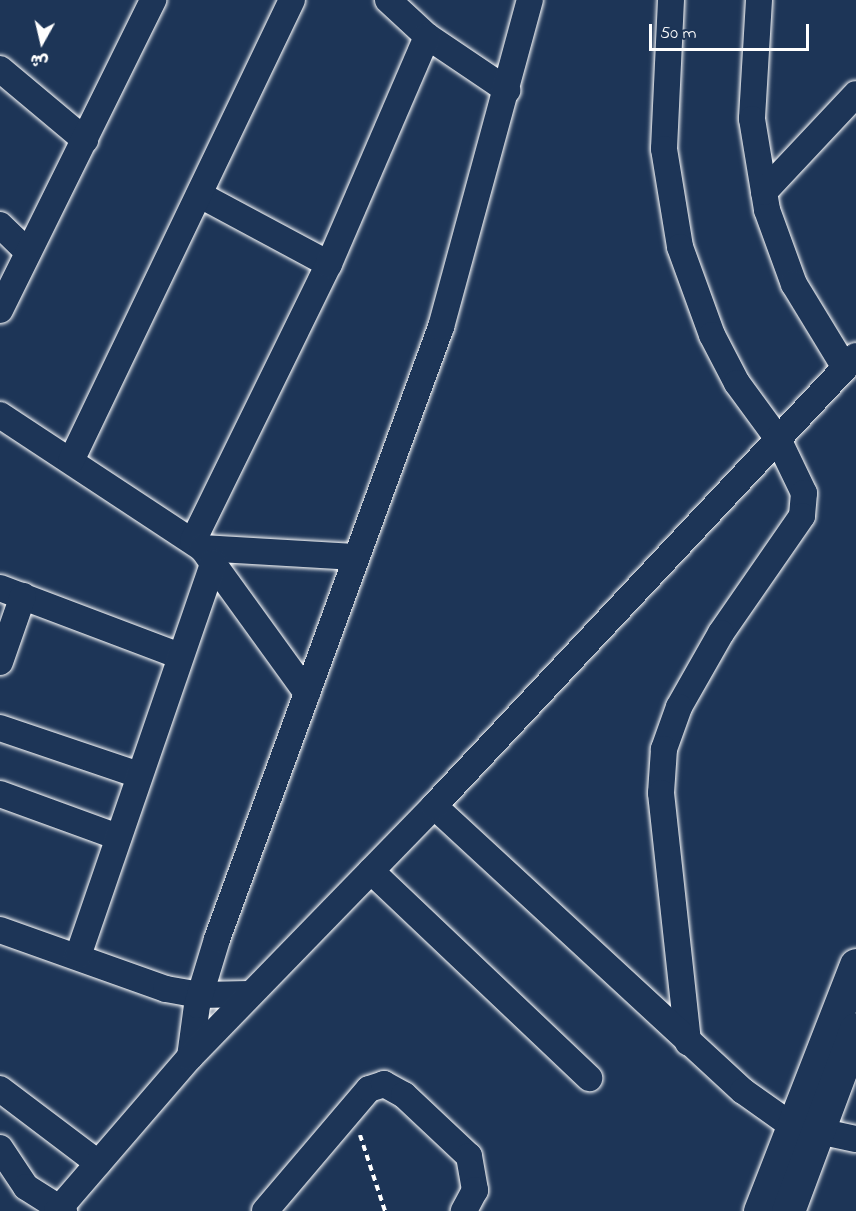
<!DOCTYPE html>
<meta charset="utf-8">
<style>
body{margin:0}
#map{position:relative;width:856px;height:1211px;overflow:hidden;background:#1d3557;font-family:"Indie Flower","Playpen Sans Arabic",sans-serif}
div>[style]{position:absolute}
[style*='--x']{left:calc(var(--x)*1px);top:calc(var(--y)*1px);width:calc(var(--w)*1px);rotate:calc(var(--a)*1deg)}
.path>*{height:4px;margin-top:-2px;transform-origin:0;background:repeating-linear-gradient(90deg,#fff 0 6px,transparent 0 10.5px)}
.roads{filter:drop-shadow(0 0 2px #fff) drop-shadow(0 0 2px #fff)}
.minor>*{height:26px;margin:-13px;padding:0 13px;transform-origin:13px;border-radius:13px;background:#1d3557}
.major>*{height:33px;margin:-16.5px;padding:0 16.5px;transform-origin:16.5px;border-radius:16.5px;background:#1d3557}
span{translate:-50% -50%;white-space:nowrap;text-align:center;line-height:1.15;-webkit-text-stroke:5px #1d3557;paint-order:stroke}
.north{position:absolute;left:12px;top:12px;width:60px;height:60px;-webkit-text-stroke:4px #1d3557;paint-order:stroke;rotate:188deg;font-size:16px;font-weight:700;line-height:24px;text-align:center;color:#fff}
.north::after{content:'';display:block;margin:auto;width:21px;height:27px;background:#fff;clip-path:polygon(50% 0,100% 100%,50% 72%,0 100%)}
.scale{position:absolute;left:649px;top:24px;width:160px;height:27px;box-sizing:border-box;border:3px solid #fff;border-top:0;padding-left:8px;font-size:18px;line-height:21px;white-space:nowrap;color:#fff;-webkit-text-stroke:4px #1d3557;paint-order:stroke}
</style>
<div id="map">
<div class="path">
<div style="--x:360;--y:1135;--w:80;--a:71.8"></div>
</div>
<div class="roads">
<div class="minor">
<div style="--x:388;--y:0;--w:53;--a:42.7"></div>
<div style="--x:427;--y:36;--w:97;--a:34"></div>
<div style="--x:671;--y:0;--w:149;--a:92.7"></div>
<div style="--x:664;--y:149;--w:99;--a:80.7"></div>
<div style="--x:680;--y:247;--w:94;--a:70"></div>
<div style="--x:712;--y:335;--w:54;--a:62.5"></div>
<div style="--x:737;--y:383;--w:69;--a:53.8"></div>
<div style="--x:778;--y:439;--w:60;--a:64.3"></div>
<div style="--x:804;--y:493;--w:23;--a:95"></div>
<div style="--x:802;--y:516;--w:142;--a:124.7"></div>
<div style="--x:721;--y:633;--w:85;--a:119.6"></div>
<div style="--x:679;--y:707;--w:45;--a:109.7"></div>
<div style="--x:664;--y:749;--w:44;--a:93.9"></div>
<div style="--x:661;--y:793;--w:251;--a:83.8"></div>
<div style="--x:759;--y:0;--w:119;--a:93.4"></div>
<div style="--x:752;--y:119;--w:92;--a:80.6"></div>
<div style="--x:767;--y:210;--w:79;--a:70"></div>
<div style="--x:794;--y:284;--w:98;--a:58.7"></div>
<div style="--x:0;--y:69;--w:111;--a:39.9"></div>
<div style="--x:764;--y:192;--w:134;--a:-46.8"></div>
<div style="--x:202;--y:196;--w:144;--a:28.2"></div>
<div style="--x:0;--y:225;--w:39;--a:44"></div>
<div style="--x:0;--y:310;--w:346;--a:-63.7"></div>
<div style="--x:0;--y:415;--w:242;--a:33.4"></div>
<div style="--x:202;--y:548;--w:179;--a:54.1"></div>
<div style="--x:71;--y:461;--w:511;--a:-64.39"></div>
<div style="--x:193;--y:541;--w:309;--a:-63.9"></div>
<div style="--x:329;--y:264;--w:248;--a:-66.7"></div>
<div style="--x:202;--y:548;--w:153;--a:3.4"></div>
<div style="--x:0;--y:588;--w:192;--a:20.7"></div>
<div style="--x:0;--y:662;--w:70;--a:-70.8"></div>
<div style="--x:0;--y:728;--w:147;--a:18.7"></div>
<div style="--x:0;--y:794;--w:126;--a:20"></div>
<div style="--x:434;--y:806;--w:420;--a:42.7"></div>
<div style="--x:743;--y:1091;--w:59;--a:35.3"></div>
<div style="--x:791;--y:1125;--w:66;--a:12.2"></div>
<div style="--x:371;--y:871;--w:301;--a:43.5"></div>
<div style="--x:0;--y:930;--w:176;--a:19.6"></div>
<div style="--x:166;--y:989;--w:35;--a:10"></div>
<div style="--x:200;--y:995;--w:49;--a:-1.2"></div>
<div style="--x:78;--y:956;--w:416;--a:-71"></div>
<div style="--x:190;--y:1057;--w:52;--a:-82.3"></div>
<div style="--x:197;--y:1005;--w:69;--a:-73.1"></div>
<div style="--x:217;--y:939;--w:652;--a:-69.9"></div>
<div style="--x:441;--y:327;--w:339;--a:-74.8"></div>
<div style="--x:0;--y:1089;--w:123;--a:37.1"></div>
<div style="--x:0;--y:1148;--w:47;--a:56.3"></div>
<div style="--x:26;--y:1187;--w:45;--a:32.3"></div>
<div style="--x:57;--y:1211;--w:203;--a:-49.2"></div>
<div style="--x:190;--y:1057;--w:350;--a:-45.8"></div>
<div style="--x:434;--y:806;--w:617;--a:-46.84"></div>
<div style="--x:265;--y:1211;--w:160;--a:-49.6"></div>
<div style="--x:369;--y:1089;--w:16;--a:-18"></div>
<div style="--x:384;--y:1084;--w:23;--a:29"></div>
<div style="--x:404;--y:1095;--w:89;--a:43.2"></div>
<div style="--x:469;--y:1156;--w:35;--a:80"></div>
<div style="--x:475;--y:1190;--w:24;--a:118"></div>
</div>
<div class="major">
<div style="--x:760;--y:1211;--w:264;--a:-68.7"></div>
<div style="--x:788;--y:1211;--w:194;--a:-69.5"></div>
</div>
</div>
<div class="north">ش</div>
<div class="scale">50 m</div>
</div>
